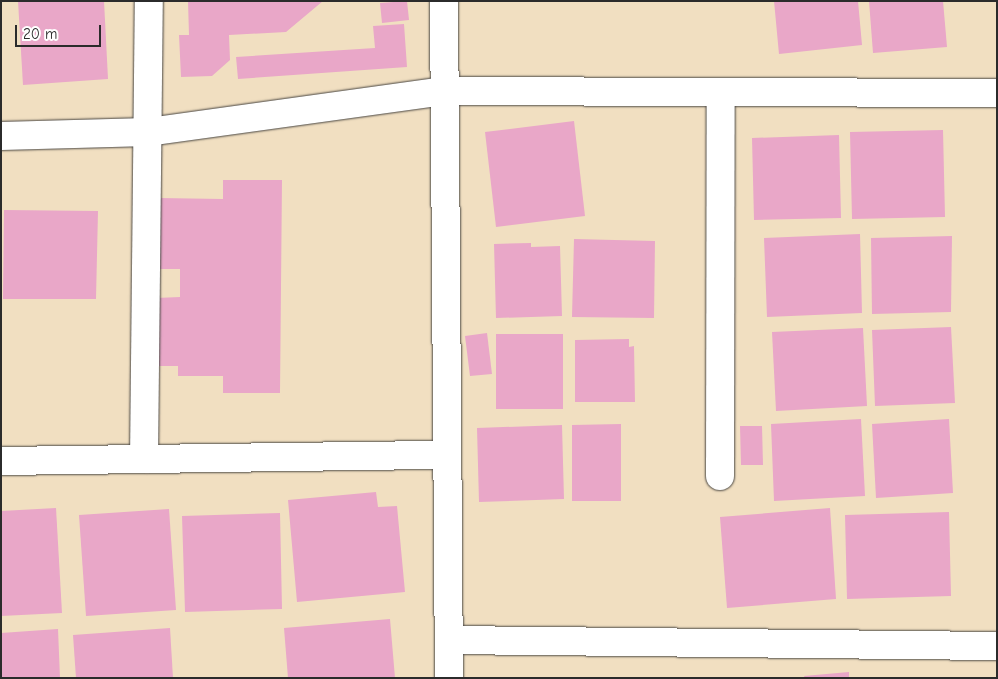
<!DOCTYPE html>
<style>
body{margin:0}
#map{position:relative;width:998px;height:679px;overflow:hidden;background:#f1dfc1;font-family:"Comic Neue",sans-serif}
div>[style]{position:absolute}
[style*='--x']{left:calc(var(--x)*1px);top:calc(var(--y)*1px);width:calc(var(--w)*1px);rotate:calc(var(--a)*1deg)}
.building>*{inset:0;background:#e9a7c8}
.roads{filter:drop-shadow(0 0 1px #494642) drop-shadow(0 0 1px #494642)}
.minor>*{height:28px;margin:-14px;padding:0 14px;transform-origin:14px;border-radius:14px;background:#fff}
span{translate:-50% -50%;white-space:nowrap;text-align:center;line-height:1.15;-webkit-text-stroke:5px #fff;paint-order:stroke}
.frame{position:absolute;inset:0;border:2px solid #2b2b2b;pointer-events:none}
.scale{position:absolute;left:15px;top:25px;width:86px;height:22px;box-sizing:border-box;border:2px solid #2b2b2b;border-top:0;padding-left:6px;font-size:15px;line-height:18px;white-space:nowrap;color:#2b2b2b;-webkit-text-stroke:4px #fff;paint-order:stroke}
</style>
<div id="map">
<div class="building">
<div style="clip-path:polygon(18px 1px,104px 1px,108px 79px,23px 85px)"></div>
<div style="clip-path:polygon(188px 1px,323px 1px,286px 32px,229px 35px,230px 60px,212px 76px,181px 77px,179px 35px,189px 35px)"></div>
<div style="clip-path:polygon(407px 1px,409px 20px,382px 23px,380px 3px)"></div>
<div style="clip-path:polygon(774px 1px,858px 1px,862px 45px,779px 54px)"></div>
<div style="clip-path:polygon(869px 1px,943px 1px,947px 47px,873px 53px)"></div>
<div style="clip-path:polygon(404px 24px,407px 67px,238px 79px,236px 57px,375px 48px,373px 26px)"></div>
<div style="clip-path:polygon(574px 121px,585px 216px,496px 227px,485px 132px)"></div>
<div style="clip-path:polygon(943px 130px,945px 217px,852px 219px,850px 132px)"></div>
<div style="clip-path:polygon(839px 135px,841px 218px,754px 220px,752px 138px)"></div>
<div style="clip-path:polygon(223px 180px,282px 180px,280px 393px,223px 393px,223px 376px,178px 376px,178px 366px,156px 366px,156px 298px,180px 297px,180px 269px,159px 269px,159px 198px,223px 199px)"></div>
<div style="clip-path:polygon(4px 210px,98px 211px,96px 299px,3px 299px)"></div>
<div style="clip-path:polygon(860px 234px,862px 313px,767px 317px,764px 238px)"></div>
<div style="clip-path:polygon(952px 236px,951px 312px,872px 314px,871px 238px)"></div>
<div style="clip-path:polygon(574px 239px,655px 241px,654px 318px,572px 317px)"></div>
<div style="clip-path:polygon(531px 243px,531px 247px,560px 246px,562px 316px,496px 318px,494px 244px)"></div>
<div style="clip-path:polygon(951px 327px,955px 403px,875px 406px,872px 330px)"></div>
<div style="clip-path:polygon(863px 328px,867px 406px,776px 411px,772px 332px)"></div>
<div style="clip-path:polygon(487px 333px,492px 374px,470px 376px,465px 336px)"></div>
<div style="clip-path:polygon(496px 334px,563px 334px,563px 409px,496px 409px)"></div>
<div style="clip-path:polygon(629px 339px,629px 347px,634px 346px,635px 402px,575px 402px,575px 340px)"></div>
<div style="clip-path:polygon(861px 419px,865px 496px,774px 501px,771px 424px)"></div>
<div style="clip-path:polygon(949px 419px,953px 493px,876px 498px,872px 424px)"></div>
<div style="clip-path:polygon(621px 424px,621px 501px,572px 501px,572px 425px)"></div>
<div style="clip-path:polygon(562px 425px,564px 499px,479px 502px,477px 428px)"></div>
<div style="clip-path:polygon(740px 426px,762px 426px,763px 465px,741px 465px)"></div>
<div style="clip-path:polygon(376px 492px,378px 507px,397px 506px,405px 592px,297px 602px,288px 500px)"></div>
<div style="clip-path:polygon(56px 508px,62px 613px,1px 616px,1px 511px)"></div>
<div style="clip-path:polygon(830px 508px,836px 599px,727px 608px,720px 517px)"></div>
<div style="clip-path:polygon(169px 509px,176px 610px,86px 616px,79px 515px)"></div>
<div style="clip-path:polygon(949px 512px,951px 596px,847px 599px,845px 515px)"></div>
<div style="clip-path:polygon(280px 513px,282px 609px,185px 612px,182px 516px)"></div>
<div style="clip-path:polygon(390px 619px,395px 678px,288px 678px,284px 628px)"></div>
<div style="clip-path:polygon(170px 628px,173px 678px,76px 678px,73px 635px)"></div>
<div style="clip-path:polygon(58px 629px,60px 678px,1px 678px,1px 633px)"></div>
<div style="clip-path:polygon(849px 672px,849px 678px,805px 678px,804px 676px)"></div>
</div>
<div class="roads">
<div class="minor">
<div style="--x:444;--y:1;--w:677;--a:89.58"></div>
<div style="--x:1;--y:136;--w:147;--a:-1.6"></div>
<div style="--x:148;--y:132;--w:300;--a:-7.9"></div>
<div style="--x:445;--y:91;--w:552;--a:0.21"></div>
<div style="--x:144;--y:459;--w:458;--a:-89.4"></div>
<div style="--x:1;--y:461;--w:446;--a:-0.8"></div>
<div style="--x:720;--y:476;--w:384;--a:-89.9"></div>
<div style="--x:449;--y:640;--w:548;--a:0.63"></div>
</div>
</div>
<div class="frame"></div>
<div class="scale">20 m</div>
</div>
